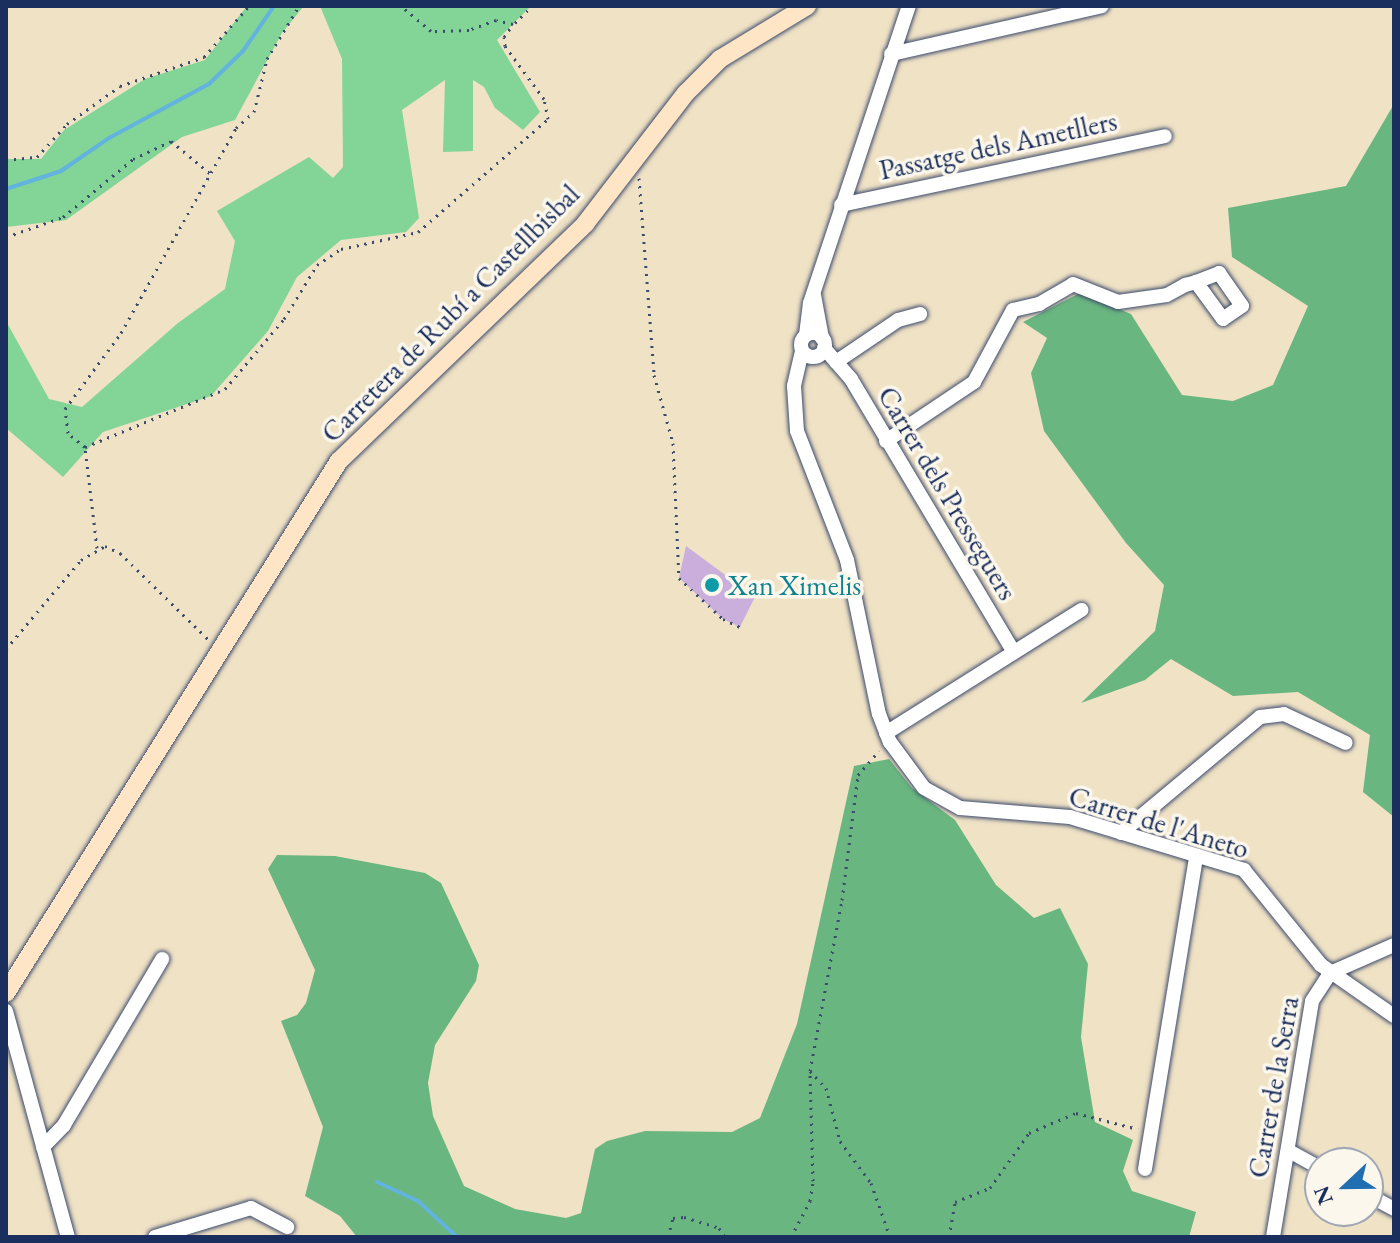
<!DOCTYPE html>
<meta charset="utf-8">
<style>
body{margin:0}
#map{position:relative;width:1400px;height:1243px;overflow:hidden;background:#f0e2c5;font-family:"EB Garamond",serif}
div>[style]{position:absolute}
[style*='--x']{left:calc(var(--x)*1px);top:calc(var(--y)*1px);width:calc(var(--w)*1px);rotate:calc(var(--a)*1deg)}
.green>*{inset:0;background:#83d597}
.forest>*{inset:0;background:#6ab680}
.stream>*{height:4px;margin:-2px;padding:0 2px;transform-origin:2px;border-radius:2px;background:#62b3dd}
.building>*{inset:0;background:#caafdc}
.path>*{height:3px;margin-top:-1.5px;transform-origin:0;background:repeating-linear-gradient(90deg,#3b4a6d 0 2px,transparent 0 8px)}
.roads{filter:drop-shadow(0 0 2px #3b4a6d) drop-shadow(0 0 2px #3b4a6d)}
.street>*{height:14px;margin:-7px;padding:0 7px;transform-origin:7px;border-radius:7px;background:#fff}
.street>.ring{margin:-7px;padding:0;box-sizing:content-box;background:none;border:14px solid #fff;border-radius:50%}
.secondary>*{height:18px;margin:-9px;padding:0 9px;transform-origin:9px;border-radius:9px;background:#fde5c5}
.dots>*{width:22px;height:22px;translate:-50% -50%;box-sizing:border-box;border:4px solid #fbf7ec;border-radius:50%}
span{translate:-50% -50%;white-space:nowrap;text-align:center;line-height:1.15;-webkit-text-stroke:7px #fbf7ec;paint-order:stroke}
.street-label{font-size:28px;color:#1b2f5e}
.culture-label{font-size:28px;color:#0d838f}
.left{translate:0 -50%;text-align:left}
.frame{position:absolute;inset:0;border:8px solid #1b2f5e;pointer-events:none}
.north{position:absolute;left:1304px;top:1147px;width:80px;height:80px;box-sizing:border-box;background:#fbf7ec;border:2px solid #a1a7b3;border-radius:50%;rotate:248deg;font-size:22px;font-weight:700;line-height:32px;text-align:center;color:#1b2f5e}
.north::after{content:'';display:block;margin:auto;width:28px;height:36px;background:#1f6fb2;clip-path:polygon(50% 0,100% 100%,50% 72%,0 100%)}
</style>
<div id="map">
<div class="green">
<div style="clip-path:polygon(247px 6px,304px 6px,282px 33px,235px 120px,182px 137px,66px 220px,6px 227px,6px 159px,41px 159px,64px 130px,145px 79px,205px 60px)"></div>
<div style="clip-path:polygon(320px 6px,531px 6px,497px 40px,540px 112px,523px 130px,495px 108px,484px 87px,473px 80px,473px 151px,443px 152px,445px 80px,402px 110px,419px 218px,406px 232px,341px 240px,297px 277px,268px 331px,211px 396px,103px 432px,63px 477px,6px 428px,6px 321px,49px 399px,82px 407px,178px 323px,225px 289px,235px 241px,217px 211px,309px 157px,333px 178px,343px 167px,342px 59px)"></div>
</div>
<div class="forest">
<div style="clip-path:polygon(1394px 104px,1394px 817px,1363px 792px,1370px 735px,1298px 692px,1233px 696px,1171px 659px,1145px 680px,1081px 703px,1155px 631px,1164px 585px,1126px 543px,1044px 431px,1031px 373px,1047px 338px,1023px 322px,1080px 293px,1131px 314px,1182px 395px,1233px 401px,1273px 385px,1308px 306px,1232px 257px,1228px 208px,1346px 186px)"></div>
<div style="clip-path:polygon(889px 759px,912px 788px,955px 820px,996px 885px,1034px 918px,1060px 908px,1088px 964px,1081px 1037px,1095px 1122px,1133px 1140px,1123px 1171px,1132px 1191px,1196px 1212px,1189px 1237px,357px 1237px,340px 1216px,305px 1196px,323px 1127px,281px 1021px,297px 1015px,306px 1003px,315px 970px,268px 869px,277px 855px,335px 856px,425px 873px,441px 883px,479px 965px,476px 981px,435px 1045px,428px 1083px,433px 1116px,464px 1186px,515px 1209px,566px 1218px,581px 1213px,595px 1149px,607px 1141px,645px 1131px,732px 1132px,760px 1118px,797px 1024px,854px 766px)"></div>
</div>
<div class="stream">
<div style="--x:6;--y:189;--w:58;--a:-18.1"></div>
<div style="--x:61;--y:171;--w:58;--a:-34.5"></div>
<div style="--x:109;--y:138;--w:114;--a:-28.4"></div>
<div style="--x:209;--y:84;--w:47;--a:-44.1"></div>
<div style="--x:243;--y:51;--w:55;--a:-55.4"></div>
<div style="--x:377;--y:1182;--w:45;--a:24.9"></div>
<div style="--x:418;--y:1201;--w:53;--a:42.7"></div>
</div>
<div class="building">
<div style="clip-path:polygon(686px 546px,755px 597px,740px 627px,723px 619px,679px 578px)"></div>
</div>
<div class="path">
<div style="--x:515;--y:23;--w:24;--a:-45"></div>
<div style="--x:6;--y:160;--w:31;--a:-6"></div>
<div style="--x:37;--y:157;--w:45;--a:-47.7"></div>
<div style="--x:67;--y:124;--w:65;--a:-35.6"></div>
<div style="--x:120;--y:86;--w:89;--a:-19"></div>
<div style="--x:204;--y:57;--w:68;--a:-48.6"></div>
<div style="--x:639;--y:178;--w:198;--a:85.6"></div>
<div style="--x:654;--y:375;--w:71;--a:74.4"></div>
<div style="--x:673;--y:443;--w:135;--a:87.5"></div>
<div style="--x:679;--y:578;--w:60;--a:43"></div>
<div style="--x:723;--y:619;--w:19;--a:25"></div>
<div style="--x:6;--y:237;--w:60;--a:-19.3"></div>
<div style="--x:63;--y:217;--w:91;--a:-39.6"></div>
<div style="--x:133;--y:159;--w:42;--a:-25.3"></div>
<div style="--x:171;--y:141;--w:53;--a:39.7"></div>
<div style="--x:85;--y:447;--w:152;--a:-22.5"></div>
<div style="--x:225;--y:389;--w:92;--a:-49.9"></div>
<div style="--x:284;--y:319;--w:63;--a:-58.6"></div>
<div style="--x:317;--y:265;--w:29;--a:-34"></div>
<div style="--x:341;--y:249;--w:79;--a:-12.4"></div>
<div style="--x:418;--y:232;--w:172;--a:-41"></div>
<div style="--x:548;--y:119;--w:20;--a:-101"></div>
<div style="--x:544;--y:99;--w:66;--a:-126.3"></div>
<div style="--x:505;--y:46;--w:9;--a:-96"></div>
<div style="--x:504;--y:37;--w:16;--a:-55"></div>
<div style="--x:513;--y:24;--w:17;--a:-167"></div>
<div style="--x:496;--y:20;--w:29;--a:160"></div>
<div style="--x:469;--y:30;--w:38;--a:178"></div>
<div style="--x:431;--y:31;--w:39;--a:-140"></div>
<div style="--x:97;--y:548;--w:102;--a:-96.8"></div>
<div style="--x:85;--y:447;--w:22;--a:-141"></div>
<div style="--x:68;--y:433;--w:24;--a:-97"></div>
<div style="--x:65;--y:409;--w:94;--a:-53.6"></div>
<div style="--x:121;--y:333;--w:235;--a:-60.7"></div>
<div style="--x:236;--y:128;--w:24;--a:-42"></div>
<div style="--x:254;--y:112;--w:55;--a:-76.2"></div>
<div style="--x:267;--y:59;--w:62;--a:-58.9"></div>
<div style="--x:6;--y:649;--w:116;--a:-49.9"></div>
<div style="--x:81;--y:560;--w:28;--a:-30"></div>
<div style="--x:105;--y:546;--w:17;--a:25"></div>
<div style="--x:120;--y:553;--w:126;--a:44.4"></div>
<div style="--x:810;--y:1071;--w:23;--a:47"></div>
<div style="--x:826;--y:1088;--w:55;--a:75.2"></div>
<div style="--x:840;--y:1141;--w:52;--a:53.6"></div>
<div style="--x:871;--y:1183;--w:57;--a:70.6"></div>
<div style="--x:668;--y:1237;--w:20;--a:-75"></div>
<div style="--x:673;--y:1218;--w:11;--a:-5"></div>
<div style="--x:684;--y:1217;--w:37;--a:17"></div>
<div style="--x:719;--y:1228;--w:11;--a:56"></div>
<div style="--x:791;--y:1237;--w:41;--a:-62.2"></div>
<div style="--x:810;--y:1201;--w:20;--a:-81"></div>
<div style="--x:813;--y:1181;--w:110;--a:-91.6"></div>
<div style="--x:810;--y:1071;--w:174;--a:-79.4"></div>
<div style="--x:842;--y:900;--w:126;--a:-82.7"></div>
<div style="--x:858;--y:775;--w:32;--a:-49"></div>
<div style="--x:949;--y:1237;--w:36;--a:-80"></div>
<div style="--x:955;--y:1202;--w:38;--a:-22"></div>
<div style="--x:990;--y:1188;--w:67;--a:-54.7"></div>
<div style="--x:1029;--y:1133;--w:51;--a:-23.1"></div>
<div style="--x:1076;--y:1113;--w:64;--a:14.5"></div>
</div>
<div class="roads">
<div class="street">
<div style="--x:891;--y:54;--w:216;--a:-12.8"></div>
<div style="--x:841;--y:205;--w:331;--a:-12"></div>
<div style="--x:814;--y:295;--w:44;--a:79.5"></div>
<div class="ring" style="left:801px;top:333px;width:10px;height:10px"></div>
<div style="--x:806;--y:335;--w:32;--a:-83"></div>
<div style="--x:810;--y:303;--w:313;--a:-71.6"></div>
<div style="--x:824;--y:348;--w:41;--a:48.9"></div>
<div style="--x:851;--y:379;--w:318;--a:59.2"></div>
<div style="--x:802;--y:351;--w:36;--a:103"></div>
<div style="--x:794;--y:386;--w:45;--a:86.2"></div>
<div style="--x:797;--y:431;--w:138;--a:68.8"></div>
<div style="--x:847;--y:560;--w:157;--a:78.3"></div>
<div style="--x:879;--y:714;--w:30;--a:69"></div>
<div style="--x:890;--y:742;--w:57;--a:53.5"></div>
<div style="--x:924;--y:788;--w:41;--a:29.1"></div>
<div style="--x:960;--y:808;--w:110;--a:4.7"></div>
<div style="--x:1070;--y:817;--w:182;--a:16.9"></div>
<div style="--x:1244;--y:870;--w:122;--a:51"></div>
<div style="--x:1321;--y:965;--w:89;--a:34.9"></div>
<div style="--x:836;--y:362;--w:75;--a:-34.1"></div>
<div style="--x:898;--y:320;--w:23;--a:-15"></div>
<div style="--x:886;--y:441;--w:106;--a:-33.8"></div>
<div style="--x:974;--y:382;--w:82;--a:-61.6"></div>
<div style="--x:1013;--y:310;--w:27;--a:-13"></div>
<div style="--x:1039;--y:304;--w:39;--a:-30"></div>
<div style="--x:1073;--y:284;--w:48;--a:21.8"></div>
<div style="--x:1118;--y:302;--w:49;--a:-8.1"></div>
<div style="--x:1167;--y:295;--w:21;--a:-29"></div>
<div style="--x:1185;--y:285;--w:11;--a:-15"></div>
<div style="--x:1196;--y:282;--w:25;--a:-21"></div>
<div style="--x:1219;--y:273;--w:40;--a:55.1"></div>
<div style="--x:1242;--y:306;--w:23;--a:146"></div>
<div style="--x:1223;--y:319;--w:46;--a:-126.1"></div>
<div style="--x:886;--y:733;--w:231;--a:-32.2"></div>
<div style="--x:1121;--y:833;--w:181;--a:-39.8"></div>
<div style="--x:1260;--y:717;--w:24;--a:-7"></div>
<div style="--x:1284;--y:714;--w:68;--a:25.1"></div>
<div style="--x:6;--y:1011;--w:234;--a:74.7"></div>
<div style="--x:43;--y:1147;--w:30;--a:-46"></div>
<div style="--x:64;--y:1125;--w:193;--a:-59.4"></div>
<div style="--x:1289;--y:1151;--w:35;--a:29"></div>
<div style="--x:1145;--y:1169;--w:317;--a:-80.7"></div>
<div style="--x:1368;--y:1195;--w:30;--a:28"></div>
<div style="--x:155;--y:1237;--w:100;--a:-16.8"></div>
<div style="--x:251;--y:1208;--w:41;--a:27.8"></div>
<div style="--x:1273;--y:1237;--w:239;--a:-80.6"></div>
<div style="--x:1312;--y:1001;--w:33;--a:-57"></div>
<div style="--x:1330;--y:973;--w:70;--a:-23.6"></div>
</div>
<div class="secondary">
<div style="--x:6;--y:993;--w:628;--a:-57.96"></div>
<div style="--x:339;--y:461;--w:342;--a:-43.9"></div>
<div style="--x:585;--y:224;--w:165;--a:-52.4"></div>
<div style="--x:686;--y:93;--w:48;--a:-45"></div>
<div style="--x:720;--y:59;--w:102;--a:-31.3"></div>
</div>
</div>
<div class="dots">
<div style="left:712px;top:585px;background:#0f9aa8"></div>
</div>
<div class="street-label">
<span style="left:998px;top:145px;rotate:-12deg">Passatge dels Ametllers</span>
<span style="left:450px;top:313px;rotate:-45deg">Carretera de Rubí a Castellbisbal</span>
<span style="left:948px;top:493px;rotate:59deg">Carrer dels Presseguers</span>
<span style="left:1159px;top:822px;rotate:17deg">Carrer de l'Aneto</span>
<span style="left:1273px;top:1087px;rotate:-80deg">Carrer de la Serra</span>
</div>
<div class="culture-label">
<span class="left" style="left:728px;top:585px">Xan Ximelis</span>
</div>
<div class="frame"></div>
<div class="north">N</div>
</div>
